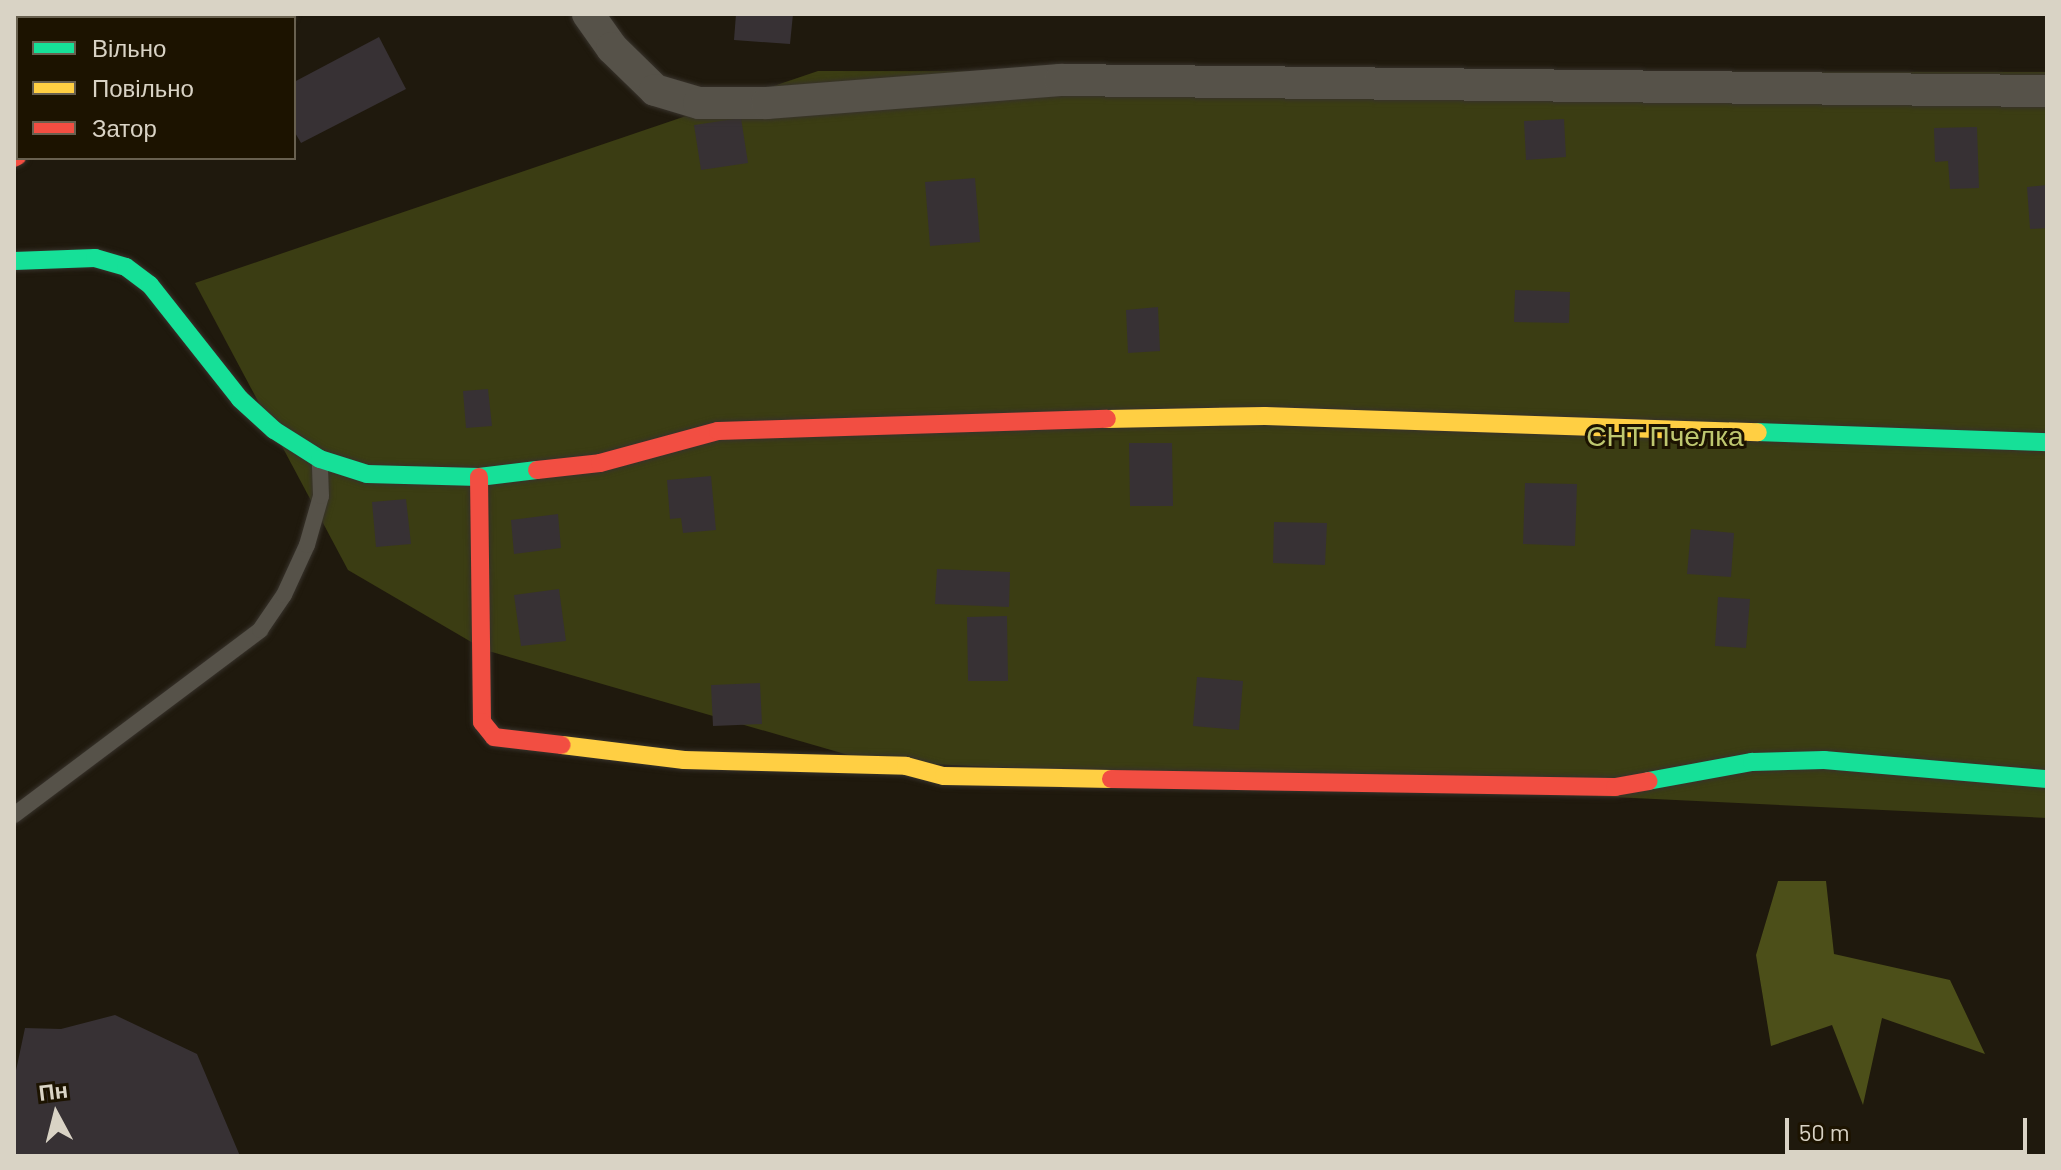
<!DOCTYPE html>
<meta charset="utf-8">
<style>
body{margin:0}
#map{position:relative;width:2061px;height:1170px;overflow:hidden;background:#1f190d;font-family:Barlow,sans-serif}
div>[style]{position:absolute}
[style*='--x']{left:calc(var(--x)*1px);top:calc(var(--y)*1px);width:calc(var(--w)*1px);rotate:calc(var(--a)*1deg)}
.green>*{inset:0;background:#3b3d13}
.forest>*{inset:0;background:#4c4f19}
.building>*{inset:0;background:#373134}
.path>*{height:5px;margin-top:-2.5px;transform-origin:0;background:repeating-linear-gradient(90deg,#57544b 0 4px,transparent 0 8px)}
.roads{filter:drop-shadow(0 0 2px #37322b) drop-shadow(0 0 2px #37322b)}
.lane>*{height:16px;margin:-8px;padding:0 8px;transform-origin:8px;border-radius:8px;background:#565249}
.street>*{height:32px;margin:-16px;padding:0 16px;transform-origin:16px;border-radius:16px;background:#565249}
.fast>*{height:18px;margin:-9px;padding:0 9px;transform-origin:9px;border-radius:9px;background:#16e098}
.slow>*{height:18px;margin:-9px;padding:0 9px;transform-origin:9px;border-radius:9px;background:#ffcf43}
.jam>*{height:18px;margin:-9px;padding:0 9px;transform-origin:9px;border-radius:9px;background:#f24e42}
span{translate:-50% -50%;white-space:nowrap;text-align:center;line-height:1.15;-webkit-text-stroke:6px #1c1300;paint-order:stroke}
.park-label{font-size:28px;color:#bec76f}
.frame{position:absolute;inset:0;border:16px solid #d9d3c5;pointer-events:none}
.legend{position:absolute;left:16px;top:16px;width:280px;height:144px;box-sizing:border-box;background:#1c1300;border:2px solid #68604f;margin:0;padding:10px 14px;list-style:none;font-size:24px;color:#d9d3c5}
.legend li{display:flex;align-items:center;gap:16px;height:40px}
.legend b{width:40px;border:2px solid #68604f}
.north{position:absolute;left:16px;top:1074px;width:80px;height:80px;-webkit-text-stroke:6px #1c1300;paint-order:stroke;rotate:353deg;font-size:22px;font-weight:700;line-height:32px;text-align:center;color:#d9d3c5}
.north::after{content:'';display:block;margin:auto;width:28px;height:36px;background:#d9d3c5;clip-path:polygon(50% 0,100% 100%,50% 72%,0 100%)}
.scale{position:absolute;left:1785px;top:1118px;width:242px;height:36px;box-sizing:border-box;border:4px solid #d9d3c5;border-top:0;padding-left:10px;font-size:24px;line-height:28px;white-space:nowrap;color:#d9d3c5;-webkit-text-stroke:6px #1c1300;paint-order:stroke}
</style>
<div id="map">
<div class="green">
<div style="clip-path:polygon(818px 71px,2047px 72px,2047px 818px,869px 761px,485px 650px,348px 570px,195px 283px)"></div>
</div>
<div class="forest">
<div style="clip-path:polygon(1778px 881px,1826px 881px,1834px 954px,1950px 980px,1985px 1054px,1882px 1018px,1863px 1105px,1832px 1025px,1771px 1046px,1756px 955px)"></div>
</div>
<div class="building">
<div style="clip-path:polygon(736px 14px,793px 14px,790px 44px,734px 40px)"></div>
<div style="clip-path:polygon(379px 37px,406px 89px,301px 143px,294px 131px,294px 82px)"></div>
<div style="clip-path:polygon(741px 118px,748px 163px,701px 170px,694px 125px)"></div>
<div style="clip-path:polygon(1564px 119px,1566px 157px,1526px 160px,1524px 121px)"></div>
<div style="clip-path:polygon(1977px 127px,1979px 188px,1950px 189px,1948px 161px,1935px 162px,1934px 128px)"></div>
<div style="clip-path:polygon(975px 178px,980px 242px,930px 246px,925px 182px)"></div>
<div style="clip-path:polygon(2047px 185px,2047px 228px,2030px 229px,2027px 187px)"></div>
<div style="clip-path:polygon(1515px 290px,1570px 292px,1569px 323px,1514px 322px)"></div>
<div style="clip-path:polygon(1158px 307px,1160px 351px,1128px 353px,1126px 310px)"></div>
<div style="clip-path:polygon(488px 389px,492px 426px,466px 428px,463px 391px)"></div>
<div style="clip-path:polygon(1129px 443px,1172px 443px,1173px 506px,1130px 506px)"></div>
<div style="clip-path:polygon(711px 476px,716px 530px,683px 533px,681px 518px,670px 519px,667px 480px)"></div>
<div style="clip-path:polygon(1525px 483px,1577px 484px,1575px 546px,1523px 544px)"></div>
<div style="clip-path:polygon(406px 499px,411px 544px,376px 547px,372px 502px)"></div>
<div style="clip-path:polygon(558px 514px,561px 548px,514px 554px,511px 520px)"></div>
<div style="clip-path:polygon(1274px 522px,1327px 523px,1325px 565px,1273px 563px)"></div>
<div style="clip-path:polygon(1691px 529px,1734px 533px,1731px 577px,1687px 574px)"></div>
<div style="clip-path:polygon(937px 569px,1010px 572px,1009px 607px,935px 604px)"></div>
<div style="clip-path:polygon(559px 589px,566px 641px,521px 646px,514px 595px)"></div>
<div style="clip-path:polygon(1718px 597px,1750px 599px,1746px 648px,1715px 646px)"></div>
<div style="clip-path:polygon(1007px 616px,1008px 681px,968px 681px,967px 617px)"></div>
<div style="clip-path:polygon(1197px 677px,1243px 681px,1239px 730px,1193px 726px)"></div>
<div style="clip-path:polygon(760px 683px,762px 724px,713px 726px,711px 685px)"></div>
<div style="clip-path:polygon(115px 1015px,197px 1054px,240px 1156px,14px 1156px,14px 1080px,25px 1028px,61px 1029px)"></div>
</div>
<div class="path">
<div style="--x:224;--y:18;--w:9;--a:-27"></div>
</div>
<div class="roads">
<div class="lane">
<div style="--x:14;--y:815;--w:308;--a:-36.9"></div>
<div style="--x:260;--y:630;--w:42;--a:-55.6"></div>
<div style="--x:284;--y:595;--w:55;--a:-65.3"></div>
<div style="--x:307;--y:545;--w:51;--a:-74.1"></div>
<div style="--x:321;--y:496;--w:35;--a:-92"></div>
</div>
<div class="street">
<div style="--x:588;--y:14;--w:42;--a:54.8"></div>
<div style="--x:612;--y:48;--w:60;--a:44.3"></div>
<div style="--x:655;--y:90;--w:46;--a:16.5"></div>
<div style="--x:699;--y:103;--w:68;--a:0"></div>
<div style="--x:767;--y:103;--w:294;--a:-4.5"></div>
<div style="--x:1060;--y:80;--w:987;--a:0.64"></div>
</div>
<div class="fast">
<div style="--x:14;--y:261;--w:81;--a:-2.1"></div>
<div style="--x:95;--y:258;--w:32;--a:16"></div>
<div style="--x:126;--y:267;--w:30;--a:37"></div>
<div style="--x:150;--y:285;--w:145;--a:51.7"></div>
<div style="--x:240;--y:399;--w:46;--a:42.4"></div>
<div style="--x:274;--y:430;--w:54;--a:32.2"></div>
<div style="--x:320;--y:459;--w:49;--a:17.7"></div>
<div style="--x:367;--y:474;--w:112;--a:1.5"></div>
<div style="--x:479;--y:477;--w:58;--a:-6.9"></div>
<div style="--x:1758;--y:432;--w:289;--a:2"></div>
<div style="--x:1648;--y:781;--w:106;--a:-10.4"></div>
<div style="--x:1752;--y:762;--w:72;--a:-1.6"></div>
<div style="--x:1824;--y:760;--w:224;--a:4.9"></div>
</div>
<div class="slow">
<div style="--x:1107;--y:419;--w:158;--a:-1.1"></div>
<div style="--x:1265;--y:416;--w:493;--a:1.9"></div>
<div style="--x:562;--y:745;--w:123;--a:7"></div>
<div style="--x:684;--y:760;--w:222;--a:1.5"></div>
<div style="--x:906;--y:766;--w:39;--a:15"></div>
<div style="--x:944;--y:776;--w:167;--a:1"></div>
</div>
<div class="jam">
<div style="--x:279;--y:18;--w:8;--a:-30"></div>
<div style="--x:14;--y:158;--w:4;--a:-27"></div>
<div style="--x:537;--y:470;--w:63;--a:-6.3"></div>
<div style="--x:600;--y:463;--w:122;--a:-15.2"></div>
<div style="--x:718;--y:431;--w:389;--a:-1.8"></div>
<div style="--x:479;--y:477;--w:245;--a:89.3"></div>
<div style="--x:482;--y:722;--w:19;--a:51"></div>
<div style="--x:494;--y:737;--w:68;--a:6.7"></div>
<div style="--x:1111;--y:779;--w:504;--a:0.91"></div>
<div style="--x:1615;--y:787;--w:34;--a:-10"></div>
</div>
</div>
<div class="park-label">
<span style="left:1665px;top:435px">СНТ Пчелка</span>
</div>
<div class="frame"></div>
<ul class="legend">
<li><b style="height:10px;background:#16e098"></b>Вільно</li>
<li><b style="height:10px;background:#ffcf43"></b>Повільно</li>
<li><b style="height:10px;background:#f24e42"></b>Затор</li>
</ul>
<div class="north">Пн</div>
<div class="scale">50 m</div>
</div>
